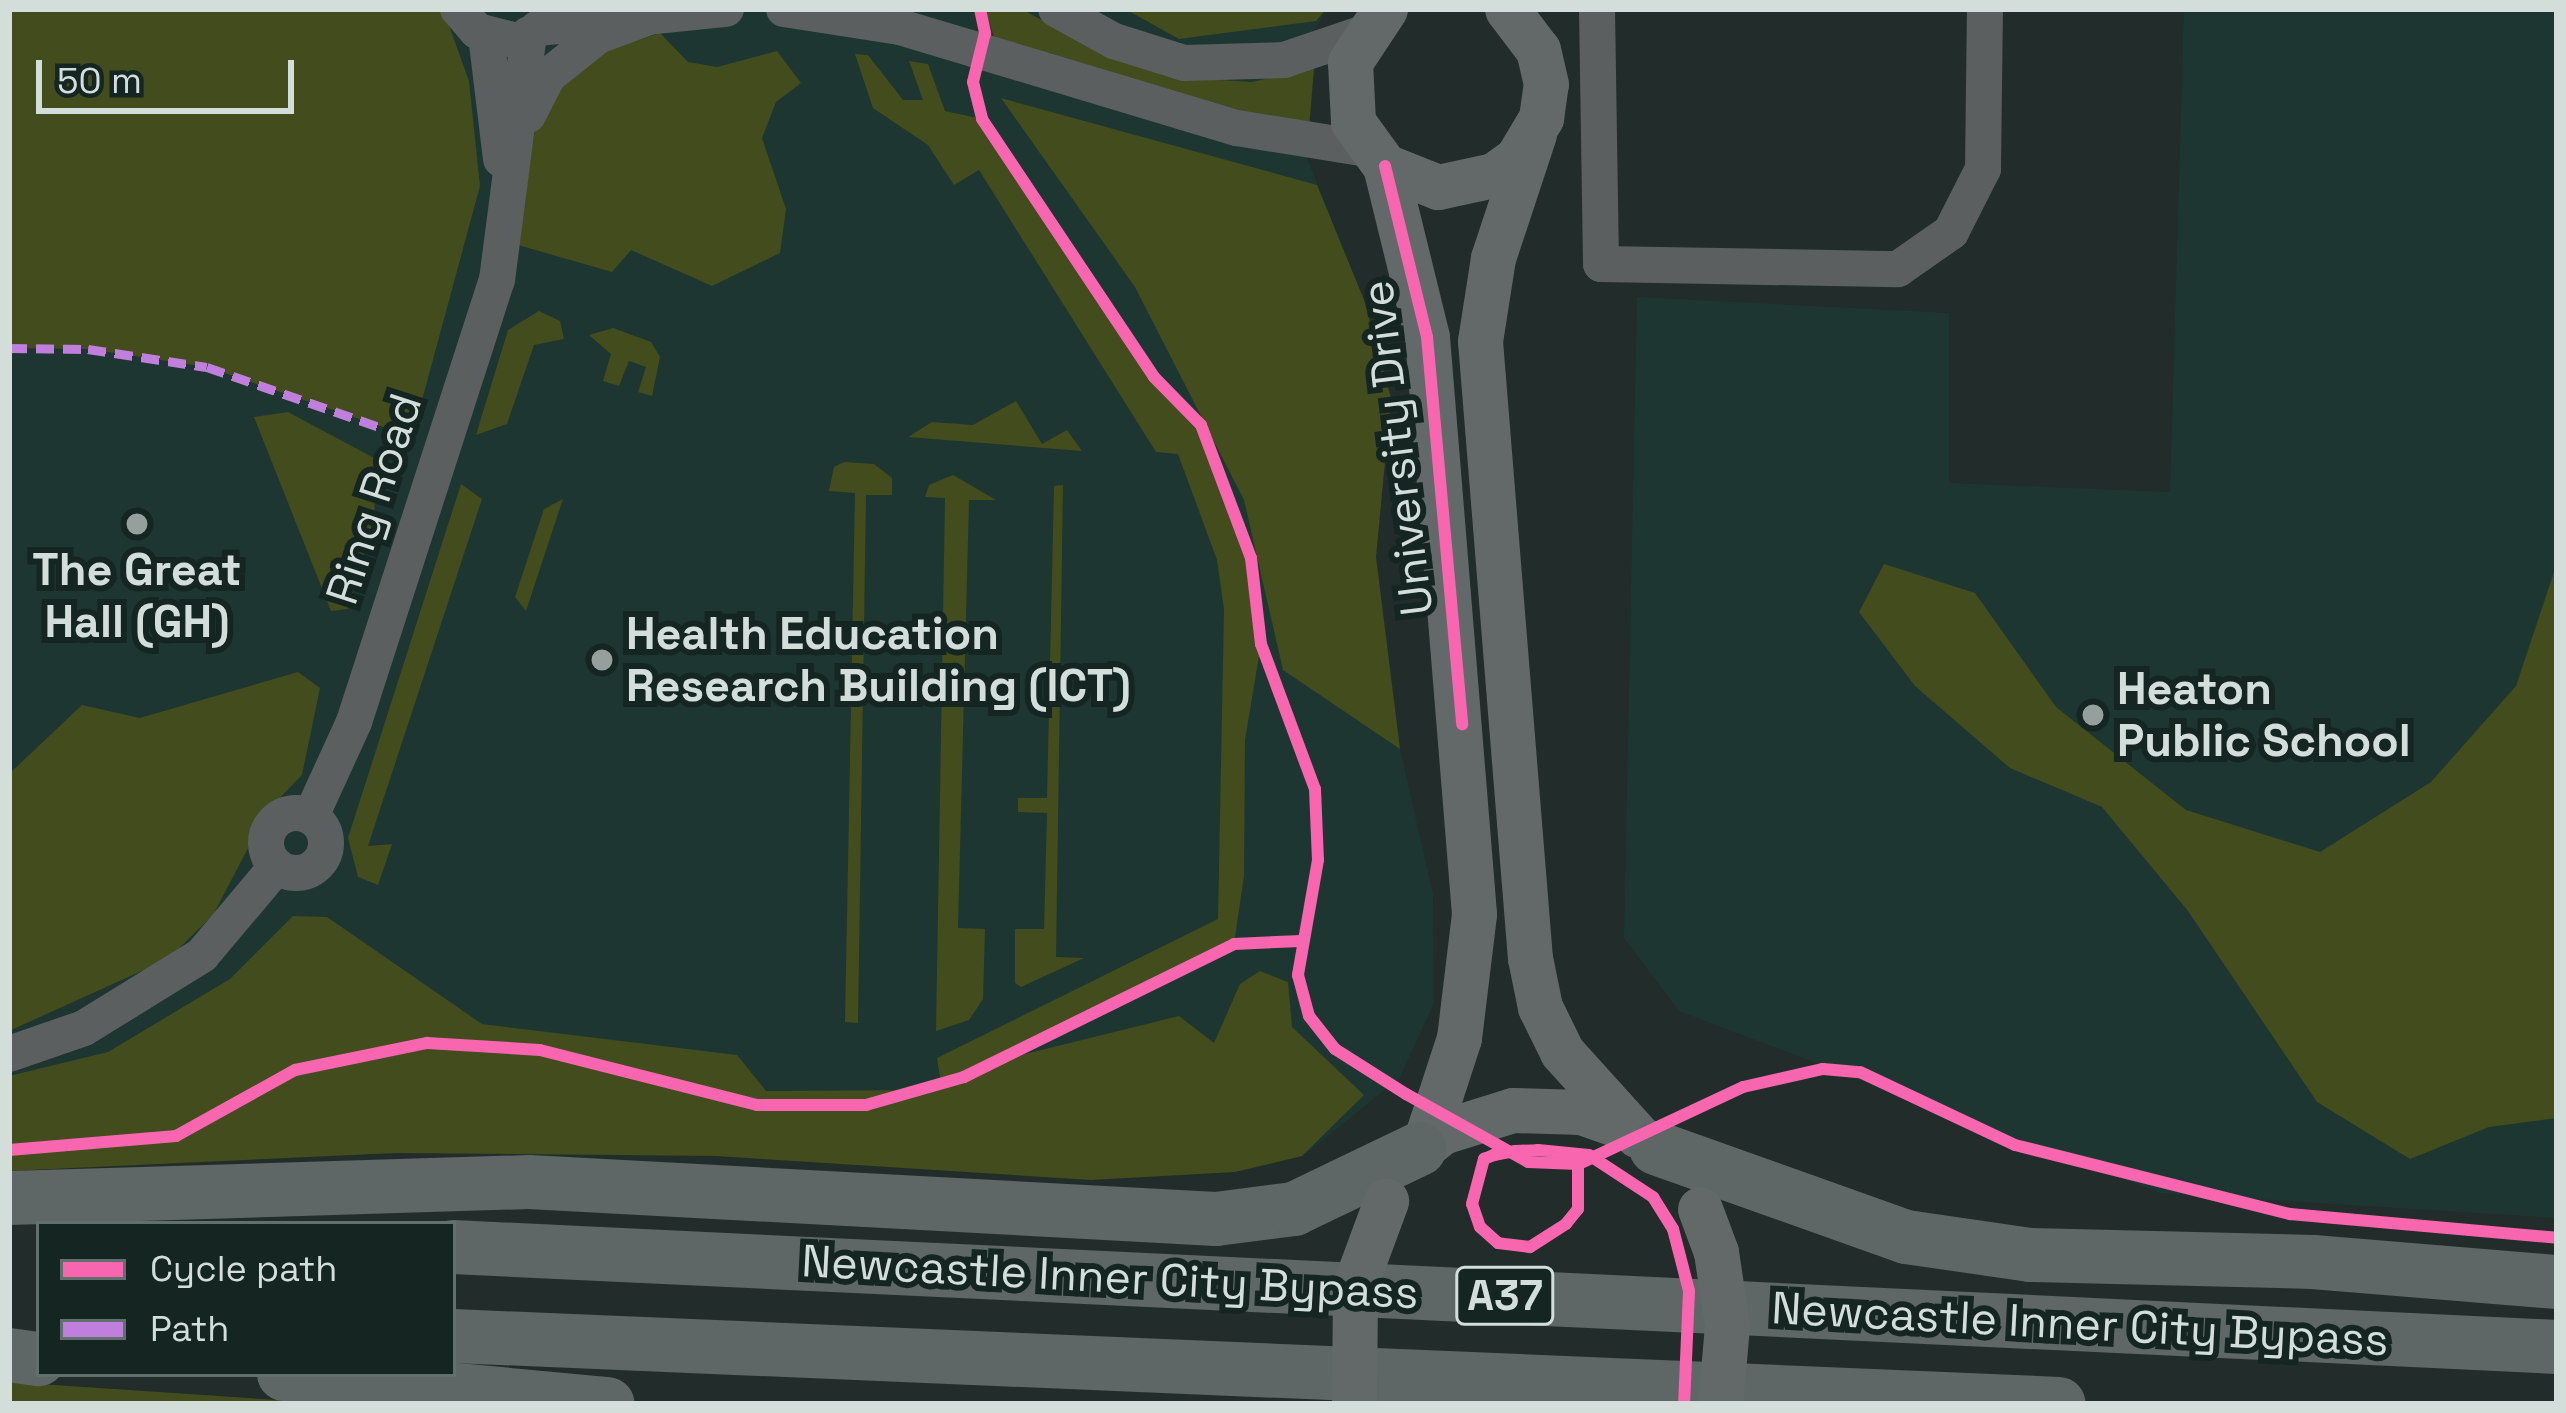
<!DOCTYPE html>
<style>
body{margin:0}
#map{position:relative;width:2566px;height:1413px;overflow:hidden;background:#222c2a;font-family:"Space Grotesk",sans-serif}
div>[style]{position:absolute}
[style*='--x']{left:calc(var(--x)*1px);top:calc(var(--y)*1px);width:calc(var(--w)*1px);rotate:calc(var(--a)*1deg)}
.built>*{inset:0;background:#1e3631}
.green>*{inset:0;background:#424c1c}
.minor>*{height:36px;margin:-18px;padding:0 18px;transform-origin:18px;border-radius:18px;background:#5b5f60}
.minor>.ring{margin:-18px;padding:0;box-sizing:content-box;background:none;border:36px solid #5b5f60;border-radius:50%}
.major>*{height:45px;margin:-22.5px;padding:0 22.5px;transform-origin:22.5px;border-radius:22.5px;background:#636969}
.highway>*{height:54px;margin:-27px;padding:0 27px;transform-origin:27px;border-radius:27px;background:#5e6666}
.major-bridge>*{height:45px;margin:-22.5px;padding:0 22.5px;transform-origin:22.5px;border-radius:22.5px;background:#636969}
.quiet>*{height:9px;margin-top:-4.5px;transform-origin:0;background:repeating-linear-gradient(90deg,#c07fdc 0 18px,transparent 0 27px)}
.cycleway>*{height:12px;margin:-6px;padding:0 6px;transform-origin:6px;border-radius:6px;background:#f766af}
.dots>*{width:33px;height:33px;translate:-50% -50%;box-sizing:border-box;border:6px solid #152622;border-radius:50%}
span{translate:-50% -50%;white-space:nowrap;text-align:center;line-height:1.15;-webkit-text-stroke:12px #152622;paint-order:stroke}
.shield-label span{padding:3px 9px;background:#152622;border:3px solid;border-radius:9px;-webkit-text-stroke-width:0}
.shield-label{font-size:42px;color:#d3dedb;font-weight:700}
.street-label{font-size:45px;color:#d3dedb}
.poi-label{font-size:45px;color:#d3dedb;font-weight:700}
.left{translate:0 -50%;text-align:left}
.frame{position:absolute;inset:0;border:12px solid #d3dedb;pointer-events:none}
.legend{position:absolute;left:36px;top:1221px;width:420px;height:156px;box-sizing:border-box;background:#152622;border:3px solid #61706c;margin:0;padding:15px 21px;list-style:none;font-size:36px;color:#d3dedb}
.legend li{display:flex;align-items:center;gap:24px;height:60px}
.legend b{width:60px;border:3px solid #61706c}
.scale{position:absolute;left:36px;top:60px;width:258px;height:54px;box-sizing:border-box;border:6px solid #d3dedb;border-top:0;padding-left:15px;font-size:36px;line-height:42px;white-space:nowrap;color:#d3dedb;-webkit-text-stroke:9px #152622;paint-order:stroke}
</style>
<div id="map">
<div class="built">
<div style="clip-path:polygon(9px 9px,1326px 9px,1294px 71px,1294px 126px,1364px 300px,1391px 398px,1376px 557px,1400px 749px,1433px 894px,1434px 1003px,1400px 1077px,1306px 1154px,1239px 1169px,401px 1147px,9px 1170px)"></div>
<div style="clip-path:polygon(2184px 9px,2557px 9px,2557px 1218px,2160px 1193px,1679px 1011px,1624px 938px,1637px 297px,1949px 313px,1949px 483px,2170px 492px)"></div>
</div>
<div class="green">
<div style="clip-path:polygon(9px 9px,443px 9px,469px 81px,480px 186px,412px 437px,207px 367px,88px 349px,9px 348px)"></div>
<div style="clip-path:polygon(985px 9px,1021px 9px,1119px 61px,1203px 79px,1252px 82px,1314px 68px,1309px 130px,995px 40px)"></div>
<div style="clip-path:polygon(1125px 9px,1326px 9px,1316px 21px,1179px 39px)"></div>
<div style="clip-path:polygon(660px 33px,688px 62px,717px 67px,777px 51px,801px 83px,776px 102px,762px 138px,786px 209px,780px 253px,712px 286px,631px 250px,612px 272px,518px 245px,535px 129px,558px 86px,608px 50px)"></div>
<div style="clip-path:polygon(855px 54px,868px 55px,903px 100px,923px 100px,909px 61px,928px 64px,945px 111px,982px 119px,1154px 377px,1201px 425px,1258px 588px,1261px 644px,1245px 740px,1244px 876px,1234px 944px,1001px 1060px,1179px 1016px,1214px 1043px,1240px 984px,1260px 971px,1288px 982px,1292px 1027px,1364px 1095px,1302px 1156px,1235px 1172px,1091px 1180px,716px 1156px,396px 1153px,9px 1171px,9px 1076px,108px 1052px,230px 979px,293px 916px,327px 917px,482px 1024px,737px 1055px,766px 1091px,942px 1090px,937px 1058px,1218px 919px,1224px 609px,1217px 560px,1178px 454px,1156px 452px,979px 170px,954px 185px,928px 145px,873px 108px)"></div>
<div style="clip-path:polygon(1001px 98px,1317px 185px,1364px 300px,1391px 398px,1376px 557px,1400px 749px,1283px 670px,1244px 500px,1135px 287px)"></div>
<div style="clip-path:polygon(539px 311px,560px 321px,564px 339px,534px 345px,507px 424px,476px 435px,508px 330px)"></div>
<div style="clip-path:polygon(613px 328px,651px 342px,660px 357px,652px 396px,638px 392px,646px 367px,629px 361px,619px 386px,603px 381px,611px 354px,589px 335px)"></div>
<div style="clip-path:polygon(1016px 401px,1042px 444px,1067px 430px,1082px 451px,908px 437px,932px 422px,973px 425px)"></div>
<div style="clip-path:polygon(288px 412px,376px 459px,374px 520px,348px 609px,331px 611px,254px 417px)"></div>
<div style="clip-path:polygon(844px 462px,874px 464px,892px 478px,892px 495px,866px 495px,858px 1023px,845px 1022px,855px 493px,829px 491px,834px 467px)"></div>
<div style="clip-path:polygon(953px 475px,996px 500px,969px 500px,958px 928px,985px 929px,983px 999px,969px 1020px,936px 1031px,945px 498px,925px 497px,929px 485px)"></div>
<div style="clip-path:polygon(461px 484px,482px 499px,368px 846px,392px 844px,378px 885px,358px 877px,348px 838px)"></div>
<div style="clip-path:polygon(1063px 485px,1056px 957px,1084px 958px,1021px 987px,1015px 983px,1015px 929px,1044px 929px,1047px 813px,1018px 812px,1018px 798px,1047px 798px,1054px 486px)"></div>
<div style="clip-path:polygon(563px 499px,526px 611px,515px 597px,544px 509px)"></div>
<div style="clip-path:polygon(2557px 563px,2557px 1118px,2489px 1127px,2410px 1159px,2317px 1102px,2188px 911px,2102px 807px,2010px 768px,1915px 686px,1859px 612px,1884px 564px,1975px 593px,2056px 707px,2186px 810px,2320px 852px,2431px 782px,2516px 686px)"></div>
<div style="clip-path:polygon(298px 672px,320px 688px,302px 775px,268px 810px,213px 915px,168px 959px,9px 1031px,9px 774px,82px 705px,140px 718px)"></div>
<div style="clip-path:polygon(9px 1382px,336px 1404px,9px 1404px)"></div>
</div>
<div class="minor">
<div style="--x:458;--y:9;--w:29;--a:49"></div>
<div style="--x:477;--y:31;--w:33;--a:14"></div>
<div style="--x:784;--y:9;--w:117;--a:8.8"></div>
<div style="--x:900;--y:27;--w:352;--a:16.7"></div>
<div style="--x:1237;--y:128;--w:132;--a:9.2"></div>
<div style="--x:1056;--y:9;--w:66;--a:28.9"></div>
<div style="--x:1114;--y:41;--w:73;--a:17.4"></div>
<div style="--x:1184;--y:63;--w:100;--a:-1.7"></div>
<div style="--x:1284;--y:60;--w:81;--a:-18.7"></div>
<div style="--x:1597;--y:9;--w:255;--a:89.1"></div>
<div style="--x:1601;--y:264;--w:297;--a:1"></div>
<div style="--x:1898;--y:269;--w:65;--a:-34.9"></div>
<div style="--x:1951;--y:232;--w:71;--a:-63.1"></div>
<div style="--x:1983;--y:169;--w:160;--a:-89.3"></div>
<div style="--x:538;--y:28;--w:189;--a:-5.8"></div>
<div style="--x:486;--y:35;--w:125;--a:83.1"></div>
<div style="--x:528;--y:115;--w:44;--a:-62.9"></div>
<div style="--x:548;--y:76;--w:64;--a:-38.7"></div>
<div style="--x:598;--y:36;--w:63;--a:-20.4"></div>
<div class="ring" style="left:266px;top:813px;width:24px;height:24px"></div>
<div style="--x:311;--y:816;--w:103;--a:-65.4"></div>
<div style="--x:354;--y:722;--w:465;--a:-72.1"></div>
<div style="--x:497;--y:280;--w:248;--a:-82.6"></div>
<div style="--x:9;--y:1054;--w:79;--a:-19.1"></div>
<div style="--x:84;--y:1028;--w:139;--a:-31.7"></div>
<div style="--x:202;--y:955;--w:116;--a:-49.9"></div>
</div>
<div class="major">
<div style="--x:1385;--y:9;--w:64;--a:123.4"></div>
<div style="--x:1350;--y:62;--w:60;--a:87.1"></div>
<div style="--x:1353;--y:122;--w:54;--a:54"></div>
<div style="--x:1385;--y:166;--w:57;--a:21.6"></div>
<div style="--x:1438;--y:187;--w:57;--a:-12.1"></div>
<div style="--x:1494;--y:175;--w:29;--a:-36"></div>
<div style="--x:1517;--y:158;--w:47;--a:-59"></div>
<div style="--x:1541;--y:118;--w:34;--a:-82"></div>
<div style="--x:1546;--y:84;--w:35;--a:-103"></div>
<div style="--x:1538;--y:50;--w:51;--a:-127.1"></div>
<div style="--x:1534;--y:134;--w:131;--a:108.3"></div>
<div style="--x:1493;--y:258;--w:84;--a:98.9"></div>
<div style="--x:1480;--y:341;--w:619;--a:85.37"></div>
<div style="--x:1530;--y:958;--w:50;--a:78.5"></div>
<div style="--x:1540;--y:1007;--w:50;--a:63.9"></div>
<div style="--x:1562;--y:1052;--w:112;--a:47.9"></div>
<div style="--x:1385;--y:166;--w:176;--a:76.2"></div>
<div style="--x:1427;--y:337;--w:579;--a:85.34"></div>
<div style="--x:1474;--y:914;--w:125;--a:96.9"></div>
<div style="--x:1459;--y:1038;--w:113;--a:108.1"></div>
<div style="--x:1416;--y:1153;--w:33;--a:-39"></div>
<div style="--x:1442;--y:1132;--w:74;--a:-17.2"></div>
<div style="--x:1513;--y:1110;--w:68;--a:1.7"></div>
<div style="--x:1581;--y:1112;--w:46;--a:19.2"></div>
</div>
<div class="highway">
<div style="--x:1656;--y:1148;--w:265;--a:19.6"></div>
<div style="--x:1906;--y:1237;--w:126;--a:8.2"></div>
<div style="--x:2031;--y:1255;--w:282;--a:1.4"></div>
<div style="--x:2313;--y:1262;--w:245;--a:4.7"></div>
<div style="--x:9;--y:1198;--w:520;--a:-1.76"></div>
<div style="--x:529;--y:1182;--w:688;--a:3.08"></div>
<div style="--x:1216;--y:1219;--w:79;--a:-7.3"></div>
<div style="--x:1294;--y:1209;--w:139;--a:-25.6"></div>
<div style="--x:453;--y:1247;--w:2106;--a:2.72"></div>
<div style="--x:453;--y:1336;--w:1607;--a:2.42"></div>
<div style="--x:9;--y:1355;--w:30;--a:8"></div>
<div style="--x:284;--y:1374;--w:325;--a:5.3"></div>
</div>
<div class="major-bridge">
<div style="--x:1700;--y:1209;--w:46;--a:69.6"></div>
<div style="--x:1716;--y:1252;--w:75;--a:81.5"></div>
<div style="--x:1727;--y:1326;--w:78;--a:95.1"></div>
<div style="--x:1354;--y:1404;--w:119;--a:-89.5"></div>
<div style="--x:1355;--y:1285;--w:90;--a:-69.7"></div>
</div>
<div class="quiet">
<div style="--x:9;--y:348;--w:79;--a:0.7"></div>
<div style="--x:88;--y:349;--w:120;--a:8.6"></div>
<div style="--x:207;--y:367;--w:200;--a:19.2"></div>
</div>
<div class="cycleway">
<div style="--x:980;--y:9;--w:25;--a:78"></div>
<div style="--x:985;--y:33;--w:50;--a:103.8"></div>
<div style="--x:973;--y:82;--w:38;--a:76"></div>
<div style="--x:982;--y:119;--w:310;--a:56.3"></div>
<div style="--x:1154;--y:377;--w:67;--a:45.6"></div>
<div style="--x:1201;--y:425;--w:142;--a:69.4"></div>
<div style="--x:1251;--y:558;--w:87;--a:83.4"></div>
<div style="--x:1261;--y:644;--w:155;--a:69.6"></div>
<div style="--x:1315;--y:789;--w:71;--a:87.6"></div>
<div style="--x:1318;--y:860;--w:117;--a:99.9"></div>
<div style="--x:1298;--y:975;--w:42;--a:75"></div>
<div style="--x:1309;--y:1016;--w:42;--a:51.8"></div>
<div style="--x:1335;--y:1049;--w:84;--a:32.4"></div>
<div style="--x:1406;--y:1094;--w:140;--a:29.1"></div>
<div style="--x:1528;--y:1162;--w:50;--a:2.3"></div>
<div style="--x:1578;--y:1164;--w:45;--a:90"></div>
<div style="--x:1578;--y:1209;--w:19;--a:129"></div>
<div style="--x:1566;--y:1224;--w:43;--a:147.4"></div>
<div style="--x:1530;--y:1247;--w:32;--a:-173"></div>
<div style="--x:1498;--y:1243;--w:24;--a:-138"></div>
<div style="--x:1480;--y:1227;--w:24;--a:-109"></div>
<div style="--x:1472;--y:1204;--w:47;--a:-75.1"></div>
<div style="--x:1484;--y:1159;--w:11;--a:-22"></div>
<div style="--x:1494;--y:1155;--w:10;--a:-11"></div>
<div style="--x:1504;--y:1153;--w:11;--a:-10"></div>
<div style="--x:1515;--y:1151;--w:23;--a:-2"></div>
<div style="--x:1538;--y:1150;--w:51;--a:5.6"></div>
<div style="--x:1589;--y:1155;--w:77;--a:33.3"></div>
<div style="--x:1653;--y:1197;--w:38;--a:58"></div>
<div style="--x:1673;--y:1229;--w:64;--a:75.5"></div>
<div style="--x:1689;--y:1291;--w:113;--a:92.5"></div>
<div style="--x:1385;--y:166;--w:176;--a:76.2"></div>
<div style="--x:1427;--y:337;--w:389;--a:84.8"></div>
<div style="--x:9;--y:1150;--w:168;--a:-4.8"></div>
<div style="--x:176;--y:1136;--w:136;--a:-29"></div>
<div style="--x:295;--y:1070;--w:135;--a:-11.6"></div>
<div style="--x:427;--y:1043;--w:113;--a:3.5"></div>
<div style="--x:540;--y:1050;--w:224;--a:14.2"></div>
<div style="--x:757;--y:1105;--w:109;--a:0"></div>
<div style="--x:866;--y:1105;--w:102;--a:-15.9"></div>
<div style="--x:964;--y:1077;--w:301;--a:-26.2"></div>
<div style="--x:1234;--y:944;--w:67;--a:-2.6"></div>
<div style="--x:1583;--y:1162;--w:177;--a:-25.1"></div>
<div style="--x:1743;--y:1087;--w:82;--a:-12.7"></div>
<div style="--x:1823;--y:1069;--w:37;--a:5"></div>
<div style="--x:1860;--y:1072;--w:171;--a:25.2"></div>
<div style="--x:2015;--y:1145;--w:284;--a:14.1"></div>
<div style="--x:2290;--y:1214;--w:268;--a:5.1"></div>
</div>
<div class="dots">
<div style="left:137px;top:524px;background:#95a09d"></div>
<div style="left:602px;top:660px;background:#95a09d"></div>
<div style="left:2093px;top:715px;background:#95a09d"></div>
</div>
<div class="shield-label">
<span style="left:1505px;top:1296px">A37</span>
</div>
<div class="street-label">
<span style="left:1397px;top:448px;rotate:-97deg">University Drive</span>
<span style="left:374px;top:499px;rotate:-72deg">Ring Road</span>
<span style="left:1110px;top:1277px;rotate:3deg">Newcastle Inner City Bypass</span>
<span style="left:2080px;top:1324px;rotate:3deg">Newcastle Inner City Bypass</span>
</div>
<div class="poi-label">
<span style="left:137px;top:596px">The Great<br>Hall (GH)</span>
<span class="left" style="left:626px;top:660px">Health Education<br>Research Building (ICT)</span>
<span class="left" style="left:2117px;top:715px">Heaton<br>Public School</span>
</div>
<div class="frame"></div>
<ul class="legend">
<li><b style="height:15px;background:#f766af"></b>Cycle path</li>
<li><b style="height:15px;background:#c07fdc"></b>Path</li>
</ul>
<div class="scale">50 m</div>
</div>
